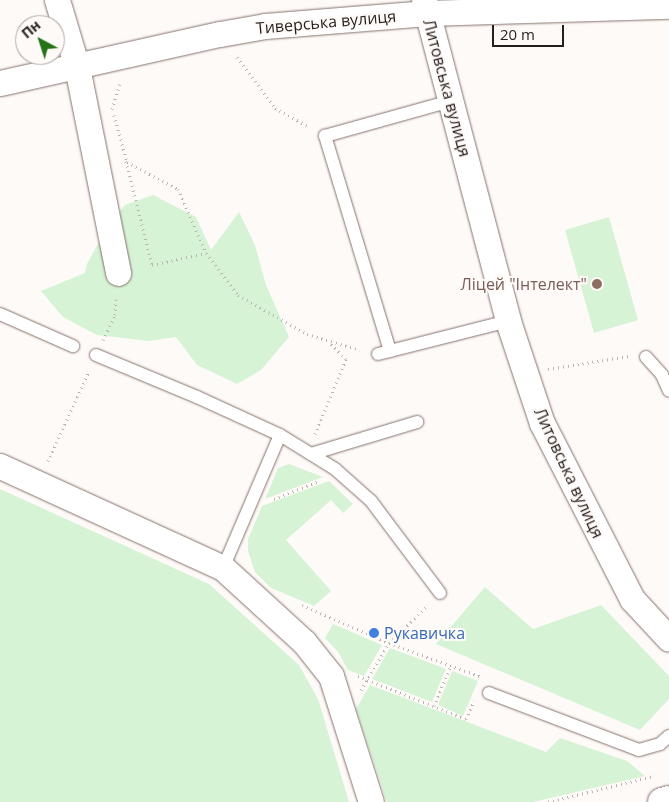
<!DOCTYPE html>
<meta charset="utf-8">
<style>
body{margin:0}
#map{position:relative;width:669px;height:802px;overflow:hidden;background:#fefaf8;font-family:"Open Sans",sans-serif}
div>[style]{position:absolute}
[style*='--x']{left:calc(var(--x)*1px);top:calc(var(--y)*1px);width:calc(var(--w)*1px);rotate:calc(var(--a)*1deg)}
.green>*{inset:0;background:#d6f3d5}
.path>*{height:3px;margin-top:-1.5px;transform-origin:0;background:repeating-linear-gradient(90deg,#bab5b2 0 1px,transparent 0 5px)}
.roads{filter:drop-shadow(0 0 1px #85726b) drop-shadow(0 0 1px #85726b)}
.service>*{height:12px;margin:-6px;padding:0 6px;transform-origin:6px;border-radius:6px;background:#fff}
.minor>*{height:25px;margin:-12.5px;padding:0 12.5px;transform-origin:12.5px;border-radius:12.5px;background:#fff}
.tertiary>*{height:28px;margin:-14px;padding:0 14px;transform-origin:14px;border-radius:14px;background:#fff}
.dots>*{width:14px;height:14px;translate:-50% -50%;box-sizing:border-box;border:2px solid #fefaf8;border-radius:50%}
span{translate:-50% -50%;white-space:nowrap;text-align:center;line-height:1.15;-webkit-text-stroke:4px #fefaf8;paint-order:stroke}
.street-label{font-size:16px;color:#261e1b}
.education-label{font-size:16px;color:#785e54}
.right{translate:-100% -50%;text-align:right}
.shop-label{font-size:16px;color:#366cbe}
.left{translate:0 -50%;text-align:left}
.north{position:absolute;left:15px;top:15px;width:50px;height:50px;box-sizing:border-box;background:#fefaf8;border:1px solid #a8a2a0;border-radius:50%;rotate:320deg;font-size:14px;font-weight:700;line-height:20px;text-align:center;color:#261e1b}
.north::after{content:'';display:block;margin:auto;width:18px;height:22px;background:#257217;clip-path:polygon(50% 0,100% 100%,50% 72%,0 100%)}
.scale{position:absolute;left:492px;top:25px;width:72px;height:22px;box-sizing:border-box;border:2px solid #261e1b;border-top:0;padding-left:6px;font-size:15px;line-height:18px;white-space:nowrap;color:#261e1b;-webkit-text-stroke:4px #fefaf8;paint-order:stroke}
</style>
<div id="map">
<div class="green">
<div style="clip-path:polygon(153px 195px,196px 217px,211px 250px,239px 212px,255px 245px,266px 285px,289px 337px,261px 370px,237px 384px,197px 365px,176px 337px,149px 341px,97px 335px,63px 317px,41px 291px,85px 273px,87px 264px,107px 227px,125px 205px)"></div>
<div style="clip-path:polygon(609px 217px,638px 320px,594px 333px,565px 230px)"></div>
<div style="clip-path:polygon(289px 464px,323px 477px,265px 499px,278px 468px)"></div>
<div style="clip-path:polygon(329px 481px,353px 504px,343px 513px,331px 500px,286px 540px,331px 591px,314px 606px,271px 588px,255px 572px,248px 551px,248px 539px,262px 506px)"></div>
<div style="clip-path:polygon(0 489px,209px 584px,299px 665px,318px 699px,349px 802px,0 802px)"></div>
<div style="clip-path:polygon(485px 587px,533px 629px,601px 605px,669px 676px,669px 699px,640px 730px,436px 644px)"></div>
<div style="clip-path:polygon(333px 624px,382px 645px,364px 676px,348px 670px,338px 652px,325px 638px)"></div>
<div style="clip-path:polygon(390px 648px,446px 669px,432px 702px,372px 679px)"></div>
<div style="clip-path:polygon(452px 671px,478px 681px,463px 716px,438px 705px)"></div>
<div style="clip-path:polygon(370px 685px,546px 752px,560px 738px,627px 761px,645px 776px,533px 802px,387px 802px,356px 709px)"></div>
</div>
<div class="path">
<div style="--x:237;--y:57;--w:64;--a:53.3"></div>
<div style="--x:275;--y:108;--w:39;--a:29"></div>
<div style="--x:112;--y:109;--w:28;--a:-73"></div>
<div style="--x:114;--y:115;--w:49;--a:74.5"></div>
<div style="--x:127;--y:162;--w:58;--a:27.9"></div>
<div style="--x:178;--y:189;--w:70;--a:66.4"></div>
<div style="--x:206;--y:253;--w:53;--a:52.7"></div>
<div style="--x:238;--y:295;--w:79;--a:29.5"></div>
<div style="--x:307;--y:334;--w:55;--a:16.8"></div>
<div style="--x:126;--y:161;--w:107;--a:76"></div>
<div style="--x:152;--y:265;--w:55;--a:-12.5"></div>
<div style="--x:103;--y:340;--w:28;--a:-64"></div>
<div style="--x:115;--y:315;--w:19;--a:-87"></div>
<div style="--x:548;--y:369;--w:82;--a:-9.1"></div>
<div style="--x:315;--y:434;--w:81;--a:-67.5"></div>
<div style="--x:346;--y:359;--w:23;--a:-135"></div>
<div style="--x:48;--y:461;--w:99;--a:-65.5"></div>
<div style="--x:274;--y:499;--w:48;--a:-21.8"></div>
<div style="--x:302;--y:605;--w:95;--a:23.6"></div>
<div style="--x:389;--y:643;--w:99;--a:20.1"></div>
<div style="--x:358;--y:676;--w:116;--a:21.7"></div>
<div style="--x:466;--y:719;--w:20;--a:-66"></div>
<div style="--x:361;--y:690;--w:55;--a:-59.2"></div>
<div style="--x:389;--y:643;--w:53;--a:-44.2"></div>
<div style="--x:434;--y:706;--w:44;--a:-67.5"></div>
<div style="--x:548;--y:802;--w:109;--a:-13.8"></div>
</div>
<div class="roads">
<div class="service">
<div style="--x:0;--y:314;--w:80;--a:23.7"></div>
<div style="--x:390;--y:351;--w:225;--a:-106.8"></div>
<div style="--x:325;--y:136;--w:130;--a:-15.6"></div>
<div style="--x:378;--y:354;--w:134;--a:-14.2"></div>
<div style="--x:96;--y:355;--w:109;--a:22.6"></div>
<div style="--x:197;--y:397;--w:91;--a:24.6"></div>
<div style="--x:280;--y:435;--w:145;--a:113.2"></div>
<div style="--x:646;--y:357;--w:24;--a:48"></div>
<div style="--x:662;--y:375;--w:17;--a:66"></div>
<div style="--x:280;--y:435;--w:65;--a:31.7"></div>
<div style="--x:335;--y:469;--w:48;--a:41.6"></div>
<div style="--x:371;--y:501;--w:115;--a:53.1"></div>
<div style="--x:311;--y:454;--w:111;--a:-16.8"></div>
<div style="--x:489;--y:693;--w:160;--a:20.8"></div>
<div style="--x:639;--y:750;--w:22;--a:-16"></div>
<div style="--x:660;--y:744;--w:12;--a:-42"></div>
</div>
<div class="minor">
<div style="--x:57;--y:0;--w:70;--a:73.4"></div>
<div style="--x:77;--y:67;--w:210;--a:78.7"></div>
<div style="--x:424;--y:0;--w:332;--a:75.3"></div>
<div style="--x:508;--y:321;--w:108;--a:71.6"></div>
<div style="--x:542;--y:423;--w:198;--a:62.9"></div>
<div style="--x:632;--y:599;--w:54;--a:47.2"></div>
<div style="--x:0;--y:83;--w:225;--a:-12.6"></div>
<div style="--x:220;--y:34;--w:46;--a:-10.1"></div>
<div style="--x:265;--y:26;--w:163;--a:-4.6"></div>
<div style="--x:427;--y:13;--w:242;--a:-1.7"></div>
<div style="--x:0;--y:466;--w:245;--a:24.6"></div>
<div style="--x:223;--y:568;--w:110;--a:42.4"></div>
<div style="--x:304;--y:642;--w:43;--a:51.5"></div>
<div style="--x:331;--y:676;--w:132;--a:72.4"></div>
</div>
<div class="tertiary">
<div style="--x:662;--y:802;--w:7;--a:-16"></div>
</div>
</div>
<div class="dots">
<div style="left:597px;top:284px;background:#8d6e63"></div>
<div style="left:374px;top:633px;background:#3f7fe0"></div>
</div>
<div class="street-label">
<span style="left:326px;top:22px;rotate:-5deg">Тиверська вулиця</span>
<span style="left:447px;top:88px;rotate:75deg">Литовська вулиця</span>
<span style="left:569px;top:473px;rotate:65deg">Литовська вулиця</span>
</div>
<div class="education-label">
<span class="right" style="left:587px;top:284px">Ліцей "Інтелект"</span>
</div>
<div class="shop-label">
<span class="left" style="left:384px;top:633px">Рукавичка</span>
</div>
<div class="north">Пн</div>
<div class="scale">20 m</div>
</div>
